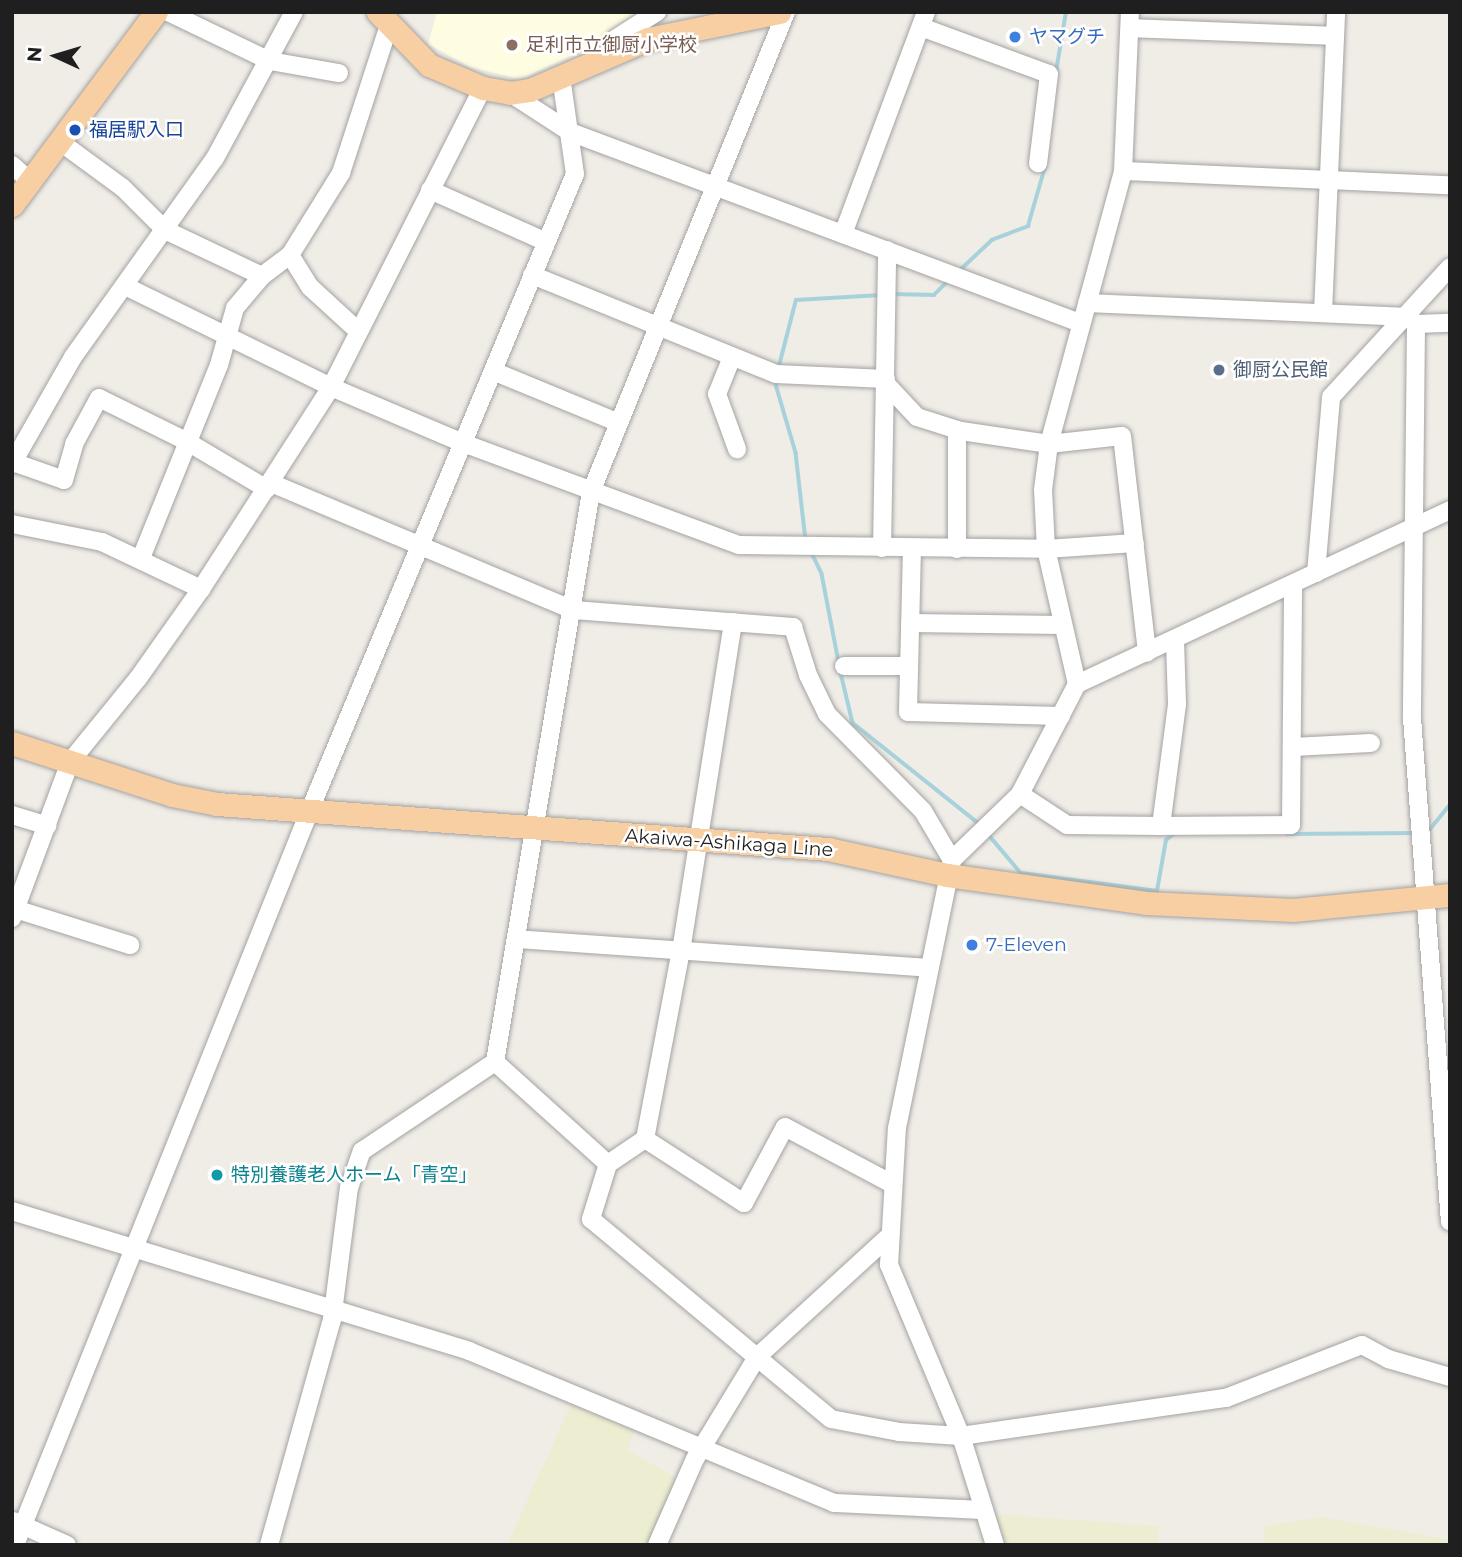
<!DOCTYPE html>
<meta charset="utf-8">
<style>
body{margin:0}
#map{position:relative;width:1462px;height:1557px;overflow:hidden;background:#f0ece6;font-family:Montserrat,"Noto Sans JP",sans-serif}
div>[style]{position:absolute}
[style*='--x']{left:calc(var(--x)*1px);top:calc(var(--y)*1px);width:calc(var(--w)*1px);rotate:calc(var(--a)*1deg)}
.education>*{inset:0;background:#fefde1}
.farmland>*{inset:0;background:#ededd2}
.stream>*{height:3.5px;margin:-1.75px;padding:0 1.75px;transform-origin:1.75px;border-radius:1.75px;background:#a8d2db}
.roads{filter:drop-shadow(0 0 2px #a3a3a3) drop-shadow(0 0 2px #a3a3a3)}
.minor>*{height:18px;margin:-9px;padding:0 9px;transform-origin:9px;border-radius:9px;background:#fff}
.major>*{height:23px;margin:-11.5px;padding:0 11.5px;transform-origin:11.5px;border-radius:11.5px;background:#f8cfa2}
.dots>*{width:19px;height:19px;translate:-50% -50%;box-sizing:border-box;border:4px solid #fff;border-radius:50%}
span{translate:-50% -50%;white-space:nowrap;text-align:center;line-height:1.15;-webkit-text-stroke:5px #fff;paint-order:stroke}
.shop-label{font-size:19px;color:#366cbe}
.left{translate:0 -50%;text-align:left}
.education-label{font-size:19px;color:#785e54}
.transit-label{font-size:19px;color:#164399}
.service-label{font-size:19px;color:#4e5e75}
.street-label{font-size:19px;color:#1f1f1f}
.culture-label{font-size:19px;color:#0d838f}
.frame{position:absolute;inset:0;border:14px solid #1f1f1f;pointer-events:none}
.north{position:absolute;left:21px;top:21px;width:70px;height:70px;-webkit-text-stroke:5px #fff;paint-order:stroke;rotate:274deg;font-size:19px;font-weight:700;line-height:28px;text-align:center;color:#1f1f1f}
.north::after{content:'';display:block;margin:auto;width:24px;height:32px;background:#1f1f1f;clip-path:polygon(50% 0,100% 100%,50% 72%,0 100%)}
</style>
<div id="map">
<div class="education">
<div style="clip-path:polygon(437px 12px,649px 12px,593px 46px,520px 79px,470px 67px,428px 44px)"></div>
</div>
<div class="farmland">
<div style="clip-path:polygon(574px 1398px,638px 1423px,627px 1450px,679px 1479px,651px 1545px,507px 1545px)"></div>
<div style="clip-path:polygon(993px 1514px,1159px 1526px,1158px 1545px,1003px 1545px)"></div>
<div style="clip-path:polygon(1321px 1517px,1450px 1540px,1450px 1545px,1263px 1545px,1265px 1526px)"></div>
</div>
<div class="stream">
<div style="--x:1056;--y:72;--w:61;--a:-80.5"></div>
<div style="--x:959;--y:271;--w:45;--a:-43.2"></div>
<div style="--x:992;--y:240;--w:39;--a:-21"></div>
<div style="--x:1028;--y:226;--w:61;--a:-73.9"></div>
<div style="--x:892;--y:294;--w:42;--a:1.4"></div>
<div style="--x:934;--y:295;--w:20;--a:-45"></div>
<div style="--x:778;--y:370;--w:72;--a:-75.6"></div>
<div style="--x:796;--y:300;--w:85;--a:-3.4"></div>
<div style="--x:775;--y:381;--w:75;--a:73.7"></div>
<div style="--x:796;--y:453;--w:89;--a:83.5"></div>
<div style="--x:811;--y:551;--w:25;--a:64"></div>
<div style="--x:822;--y:574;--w:90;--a:79.1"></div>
<div style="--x:840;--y:669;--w:56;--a:76.5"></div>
<div style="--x:853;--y:723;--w:164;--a:38.6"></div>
<div style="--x:1427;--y:833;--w:36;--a:-51"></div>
<div style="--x:988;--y:834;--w:51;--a:49.8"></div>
<div style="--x:1021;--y:873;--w:137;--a:7.5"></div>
<div style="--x:1157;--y:891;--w:52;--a:-80"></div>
<div style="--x:1166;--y:840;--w:10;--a:-37"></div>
<div style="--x:1287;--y:834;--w:129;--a:-0.4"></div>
</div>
<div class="roads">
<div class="minor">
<div style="--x:168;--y:12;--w:113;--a:25.7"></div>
<div style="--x:270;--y:61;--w:70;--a:9.9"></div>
<div style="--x:921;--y:27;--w:136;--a:20.2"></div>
<div style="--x:1049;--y:74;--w:90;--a:97"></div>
<div style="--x:1130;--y:28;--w:205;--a:2.2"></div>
<div style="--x:609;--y:54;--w:16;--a:-68"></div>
<div style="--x:615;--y:39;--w:50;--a:-32.7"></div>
<div style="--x:510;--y:93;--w:72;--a:33"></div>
<div style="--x:570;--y:132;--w:545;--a:20.53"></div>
<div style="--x:59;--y:141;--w:79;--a:36.3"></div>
<div style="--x:123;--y:188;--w:59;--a:45"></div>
<div style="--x:165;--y:230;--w:107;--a:25.4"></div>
<div style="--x:12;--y:165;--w:24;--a:42"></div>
<div style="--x:1123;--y:171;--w:327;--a:2.5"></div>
<div style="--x:430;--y:190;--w:127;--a:24.1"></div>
<div style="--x:843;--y:234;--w:237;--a:-69.5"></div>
<div style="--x:290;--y:255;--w:38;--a:58"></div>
<div style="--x:310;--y:287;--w:65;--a:42.5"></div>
<div style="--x:532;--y:275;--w:263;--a:22.1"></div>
<div style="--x:776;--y:374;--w:110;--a:2.6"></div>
<div style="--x:125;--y:286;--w:229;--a:26.1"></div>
<div style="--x:331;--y:387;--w:143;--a:23"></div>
<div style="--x:463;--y:443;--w:294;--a:20.3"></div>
<div style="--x:739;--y:545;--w:307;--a:0.7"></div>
<div style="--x:1046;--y:549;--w:89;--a:-3.9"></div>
<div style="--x:1087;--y:303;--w:322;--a:2.5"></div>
<div style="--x:1409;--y:317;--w:10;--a:45"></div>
<div style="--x:1416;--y:324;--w:34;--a:-2"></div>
<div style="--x:1323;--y:313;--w:301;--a:-87.5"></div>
<div style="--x:1416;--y:324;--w:394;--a:90.6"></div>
<div style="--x:1412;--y:718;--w:505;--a:85.69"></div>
<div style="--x:732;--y:357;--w:40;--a:112"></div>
<div style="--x:717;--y:394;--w:59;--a:70"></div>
<div style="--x:493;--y:371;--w:136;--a:22.4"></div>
<div style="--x:887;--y:385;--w:44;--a:46.8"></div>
<div style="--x:917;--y:417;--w:46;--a:17.7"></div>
<div style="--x:961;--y:431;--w:89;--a:8.4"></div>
<div style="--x:1049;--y:444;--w:73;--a:-6.3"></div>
<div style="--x:1122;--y:436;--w:218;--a:83.4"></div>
<div style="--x:13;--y:462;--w:54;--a:19.4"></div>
<div style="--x:64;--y:480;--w:37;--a:-74"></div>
<div style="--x:74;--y:444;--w:52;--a:-61.5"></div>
<div style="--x:99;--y:398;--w:97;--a:26.3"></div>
<div style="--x:186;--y:441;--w:94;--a:30.7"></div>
<div style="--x:12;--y:464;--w:123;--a:-60.3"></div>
<div style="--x:73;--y:357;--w:244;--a:-54.5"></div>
<div style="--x:215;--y:158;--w:166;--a:-61.6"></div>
<div style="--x:271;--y:483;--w:328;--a:22.8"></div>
<div style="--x:573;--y:610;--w:221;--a:4.4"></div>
<div style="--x:793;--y:627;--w:50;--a:72.6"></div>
<div style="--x:808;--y:675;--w:43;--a:64"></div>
<div style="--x:827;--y:714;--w:136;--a:45.3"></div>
<div style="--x:923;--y:811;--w:57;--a:59.4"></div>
<div style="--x:12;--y:524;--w:92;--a:11.3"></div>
<div style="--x:102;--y:542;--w:110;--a:25.4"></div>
<div style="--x:882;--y:548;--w:298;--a:-89"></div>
<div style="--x:912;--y:548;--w:164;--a:91.4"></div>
<div style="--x:908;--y:712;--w:153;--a:1.5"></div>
<div style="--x:957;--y:549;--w:119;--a:-90"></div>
<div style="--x:141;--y:558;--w:208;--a:-68"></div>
<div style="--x:219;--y:365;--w:59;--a:-74.3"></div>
<div style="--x:235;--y:308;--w:42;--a:-49.8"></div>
<div style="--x:262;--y:276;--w:35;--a:-37"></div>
<div style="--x:290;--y:255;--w:97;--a:-58.1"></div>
<div style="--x:341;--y:173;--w:156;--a:-72"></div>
<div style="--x:1316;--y:573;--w:177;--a:-85.1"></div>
<div style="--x:1331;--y:397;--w:176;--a:-47.5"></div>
<div style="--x:910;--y:623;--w:152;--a:0.8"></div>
<div style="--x:844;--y:666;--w:65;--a:0"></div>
<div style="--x:1077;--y:684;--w:412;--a:-25"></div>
<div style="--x:1292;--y:747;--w:79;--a:-2.9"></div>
<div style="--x:1020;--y:794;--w:56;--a:33.4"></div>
<div style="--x:1067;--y:825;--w:94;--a:0.6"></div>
<div style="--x:1161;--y:826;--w:123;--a:-82.5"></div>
<div style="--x:1177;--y:704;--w:63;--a:-91.8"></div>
<div style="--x:12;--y:815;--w:37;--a:17"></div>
<div style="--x:1161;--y:826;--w:130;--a:-0.4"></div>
<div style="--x:1291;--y:825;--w:241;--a:-89.5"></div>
<div style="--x:12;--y:908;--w:124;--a:17.4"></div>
<div style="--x:12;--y:918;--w:166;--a:-69.6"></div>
<div style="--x:70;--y:762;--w:109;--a:-50.9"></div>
<div style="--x:139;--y:677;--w:108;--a:-54.8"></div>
<div style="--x:201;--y:589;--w:240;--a:-57.2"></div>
<div style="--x:331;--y:387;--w:335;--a:-63.1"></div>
<div style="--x:516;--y:939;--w:412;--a:4"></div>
<div style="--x:495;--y:1062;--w:152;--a:42.1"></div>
<div style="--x:608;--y:1164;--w:58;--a:107.2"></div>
<div style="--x:591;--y:1219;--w:312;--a:39.8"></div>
<div style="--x:831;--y:1419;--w:69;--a:10.8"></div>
<div style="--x:899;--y:1432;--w:62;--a:3.7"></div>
<div style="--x:961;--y:1436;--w:268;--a:-8.2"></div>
<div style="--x:1226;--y:1398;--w:146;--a:-21.3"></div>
<div style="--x:1362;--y:1345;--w:30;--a:28"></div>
<div style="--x:1388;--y:1359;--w:65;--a:16.2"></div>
<div style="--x:645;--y:1139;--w:118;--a:32.9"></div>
<div style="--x:744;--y:1203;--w:86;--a:-61.7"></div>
<div style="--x:785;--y:1127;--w:121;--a:28"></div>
<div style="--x:608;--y:1164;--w:45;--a:-34"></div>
<div style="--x:645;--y:1139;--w:191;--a:-79.2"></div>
<div style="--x:681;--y:951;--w:333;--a:-81"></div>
<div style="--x:12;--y:1211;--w:478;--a:17"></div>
<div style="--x:469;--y:1351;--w:395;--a:22.6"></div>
<div style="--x:834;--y:1503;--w:150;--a:2.7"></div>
<div style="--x:13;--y:1521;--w:59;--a:24"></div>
<div style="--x:15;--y:1545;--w:790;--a:-68.14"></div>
<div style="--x:309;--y:812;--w:691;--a:-67.37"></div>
<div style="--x:575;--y:174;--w:98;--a:-98.2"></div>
<div style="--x:269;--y:1545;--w:234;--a:-74.4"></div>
<div style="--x:332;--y:1320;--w:133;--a:-82.7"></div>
<div style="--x:349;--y:1188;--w:39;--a:-71"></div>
<div style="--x:362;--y:1151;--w:160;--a:-33.8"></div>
<div style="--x:495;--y:1062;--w:578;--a:-80.44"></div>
<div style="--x:591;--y:492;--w:518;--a:-67.89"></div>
<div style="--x:657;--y:1545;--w:94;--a:-66.2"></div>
<div style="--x:695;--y:1459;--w:119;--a:-58.7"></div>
<div style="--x:757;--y:1357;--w:176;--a:-42.5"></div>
<div style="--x:995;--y:1545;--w:114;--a:-107.3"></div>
<div style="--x:961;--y:1436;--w:186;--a:-112.8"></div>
<div style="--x:889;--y:1265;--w:137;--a:-86.7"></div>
<div style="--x:897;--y:1128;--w:274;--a:-78.4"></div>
<div style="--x:952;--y:860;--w:95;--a:-44.1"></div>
<div style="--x:1020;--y:794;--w:124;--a:-62.6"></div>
<div style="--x:1077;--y:684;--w:139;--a:-102.9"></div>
<div style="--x:1046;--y:549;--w:59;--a:-92.9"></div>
<div style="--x:1043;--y:490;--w:46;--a:-82.6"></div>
<div style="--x:1049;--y:444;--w:283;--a:-74.8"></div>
<div style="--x:1123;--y:171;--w:159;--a:-87.5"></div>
</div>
<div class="major">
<div style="--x:378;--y:12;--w:74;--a:46.1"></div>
<div style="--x:429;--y:65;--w:59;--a:23.1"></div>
<div style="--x:483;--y:88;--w:27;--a:10"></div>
<div style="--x:510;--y:93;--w:20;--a:-9"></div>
<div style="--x:530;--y:90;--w:129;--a:-23.4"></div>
<div style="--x:648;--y:39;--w:134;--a:-11.6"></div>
<div style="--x:12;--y:205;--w:241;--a:-53.3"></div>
<div style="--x:12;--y:743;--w:168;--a:18"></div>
<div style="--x:172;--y:795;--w:46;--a:11.3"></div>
<div style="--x:217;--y:804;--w:613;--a:4.21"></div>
<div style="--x:828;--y:849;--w:122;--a:12.3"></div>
<div style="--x:947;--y:875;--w:201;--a:8"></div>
<div style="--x:1146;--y:903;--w:147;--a:2.7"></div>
<div style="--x:1293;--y:910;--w:158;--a:-5.5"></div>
</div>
</div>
<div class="dots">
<div style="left:1015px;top:37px;background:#3f7fe0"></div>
<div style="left:512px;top:45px;background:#8d6e63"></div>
<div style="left:75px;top:130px;background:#1a4fb4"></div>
<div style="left:1219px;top:370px;background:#5c6f8a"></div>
<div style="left:972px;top:945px;background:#3f7fe0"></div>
<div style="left:217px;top:1175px;background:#0f9aa8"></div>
</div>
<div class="shop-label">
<span class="left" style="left:1029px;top:37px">ヤマグチ</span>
<span class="left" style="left:986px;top:945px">7-Eleven</span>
</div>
<div class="education-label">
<span class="left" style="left:526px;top:45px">足利市立御厨小学校</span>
</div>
<div class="transit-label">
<span class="left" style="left:89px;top:130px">福居駅入口</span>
</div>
<div class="service-label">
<span class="left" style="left:1233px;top:370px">御厨公民館</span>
</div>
<div class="street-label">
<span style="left:729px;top:843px;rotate:4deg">Akaiwa-Ashikaga Line</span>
</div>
<div class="culture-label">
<span class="left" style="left:231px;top:1175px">特別養護老人ホーム「青空」</span>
</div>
<div class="frame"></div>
<div class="north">N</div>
</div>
